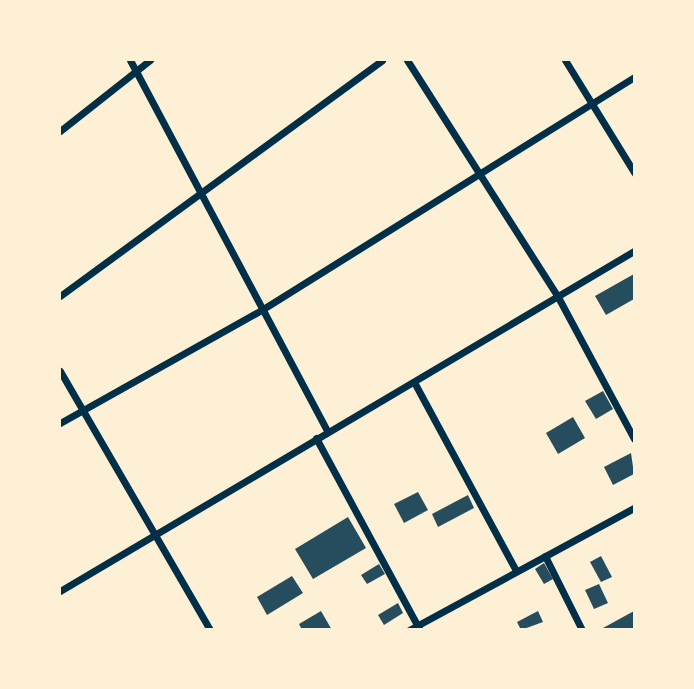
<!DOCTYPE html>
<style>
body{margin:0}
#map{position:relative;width:694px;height:689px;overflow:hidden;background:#fdf0d5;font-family:"Golos Text",sans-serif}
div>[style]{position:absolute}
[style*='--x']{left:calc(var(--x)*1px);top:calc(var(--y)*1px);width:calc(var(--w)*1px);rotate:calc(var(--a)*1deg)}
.building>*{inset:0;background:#264d5e}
.minor>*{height:7px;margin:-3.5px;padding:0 3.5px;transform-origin:3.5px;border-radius:3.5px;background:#003049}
span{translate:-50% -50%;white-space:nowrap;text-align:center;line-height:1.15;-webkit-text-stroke:5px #fdf0d5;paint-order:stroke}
.frame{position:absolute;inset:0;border:61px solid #fdf0d5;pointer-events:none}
</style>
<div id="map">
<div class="building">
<div style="clip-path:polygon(634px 274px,634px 299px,606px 315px,595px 296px)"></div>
<div style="clip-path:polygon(603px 391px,613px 409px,596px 419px,585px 401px)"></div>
<div style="clip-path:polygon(573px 417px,585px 438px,558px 454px,546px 433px)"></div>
<div style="clip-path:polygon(631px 453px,634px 474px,613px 485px,604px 467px)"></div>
<div style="clip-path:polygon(418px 492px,428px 510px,404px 523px,394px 504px)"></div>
<div style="clip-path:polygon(468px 495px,474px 508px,438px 527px,432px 514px)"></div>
<div style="clip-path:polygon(348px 517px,366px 548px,313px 579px,295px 549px)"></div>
<div style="clip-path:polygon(601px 556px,612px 577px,601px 582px,590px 562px)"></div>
<div style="clip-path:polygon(544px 563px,553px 579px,544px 584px,535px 569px)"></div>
<div style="clip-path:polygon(379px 564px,385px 574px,367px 584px,361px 575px)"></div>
<div style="clip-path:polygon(292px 576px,303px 593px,267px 615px,257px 597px)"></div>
<div style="clip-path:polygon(599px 584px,608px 603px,594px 609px,585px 590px)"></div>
<div style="clip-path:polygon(398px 603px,403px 613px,384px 625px,378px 615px)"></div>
<div style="clip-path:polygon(321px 611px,332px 630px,302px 630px,299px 624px)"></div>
<div style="clip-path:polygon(538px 611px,543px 622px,521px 630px,517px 622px)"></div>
<div style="clip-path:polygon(634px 611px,634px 630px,604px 630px,603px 628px)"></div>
</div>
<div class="minor">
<div style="--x:130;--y:60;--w:420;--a:62"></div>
<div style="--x:407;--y:60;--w:281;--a:57.5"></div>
<div style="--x:558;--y:297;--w:161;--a:61.8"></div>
<div style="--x:565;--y:60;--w:132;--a:58.4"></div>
<div style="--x:60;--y:131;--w:115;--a:-38.3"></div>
<div style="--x:60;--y:296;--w:399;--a:-36.2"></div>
<div style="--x:60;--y:371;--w:299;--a:59.9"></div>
<div style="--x:414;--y:382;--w:215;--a:61.6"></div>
<div style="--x:60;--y:423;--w:233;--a:-29.3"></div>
<div style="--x:263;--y:309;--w:438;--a:-32"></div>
<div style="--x:316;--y:438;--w:218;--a:61.6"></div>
<div style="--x:545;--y:556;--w:83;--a:63.4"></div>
<div style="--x:60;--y:591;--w:667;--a:-30.64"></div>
<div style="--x:409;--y:630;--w:256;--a:-28.5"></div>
</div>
<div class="frame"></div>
</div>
